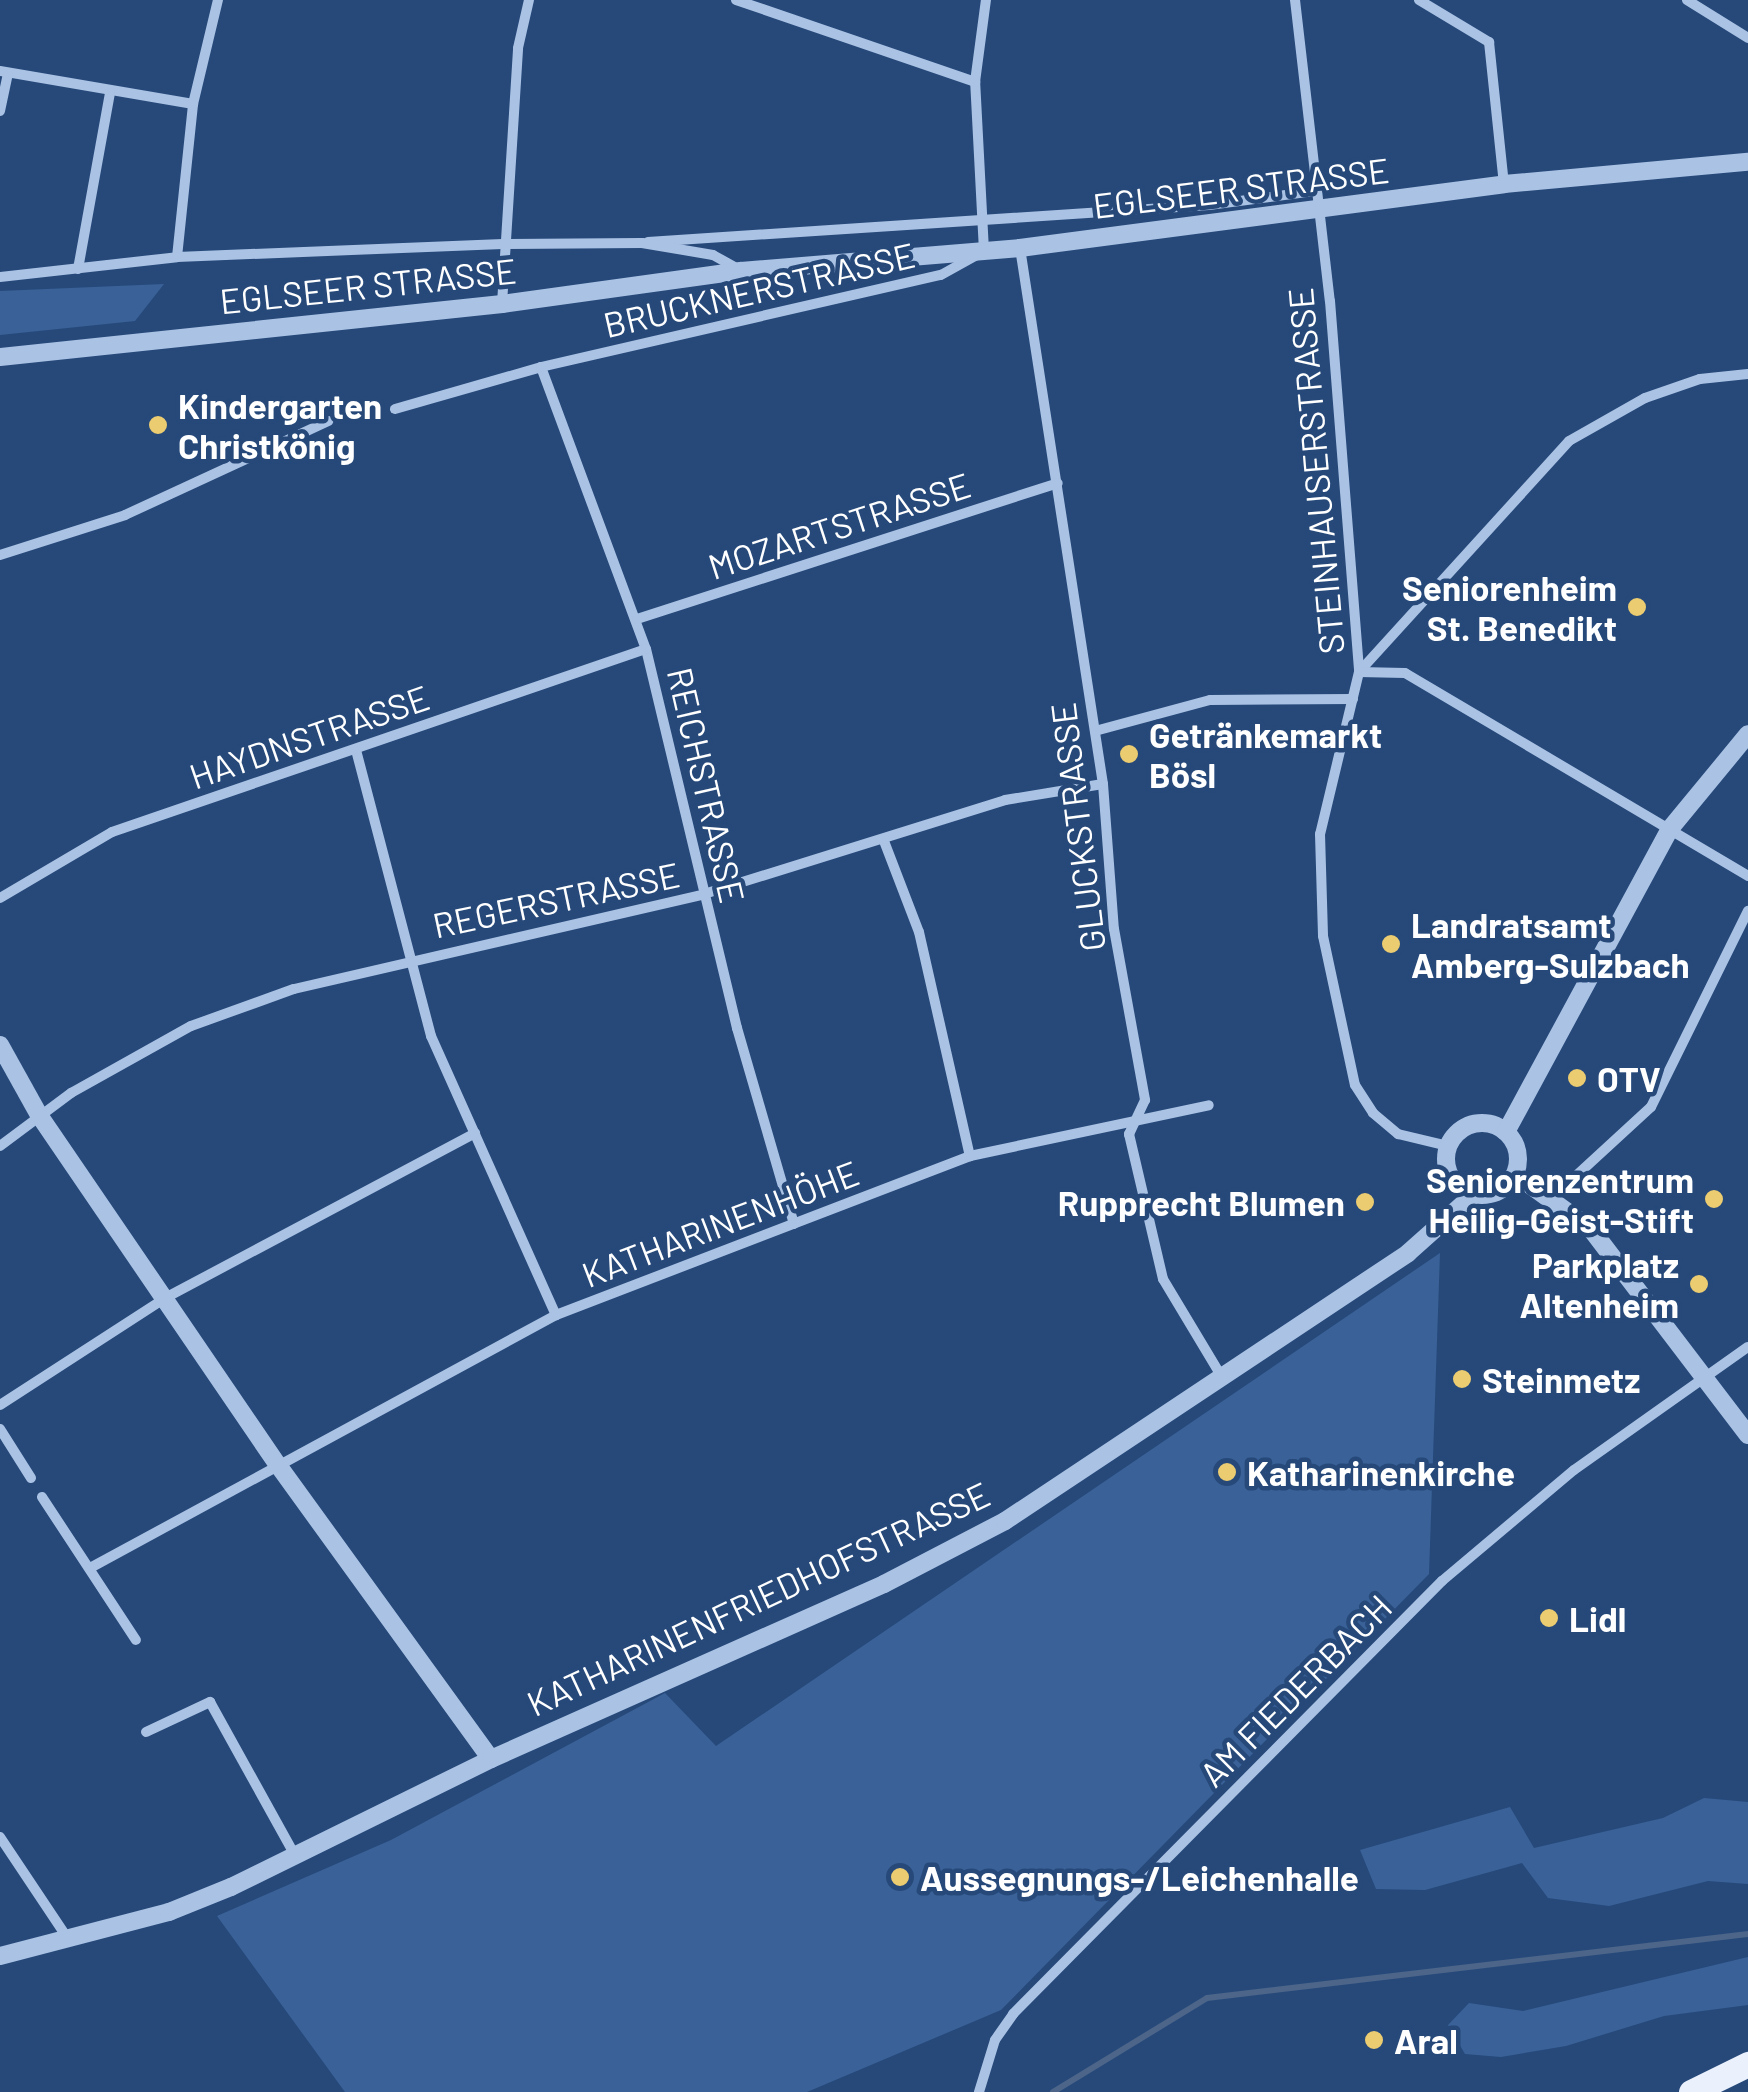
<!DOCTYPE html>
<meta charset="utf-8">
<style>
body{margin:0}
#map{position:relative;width:1748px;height:2092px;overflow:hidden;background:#26497a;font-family:Barlow,sans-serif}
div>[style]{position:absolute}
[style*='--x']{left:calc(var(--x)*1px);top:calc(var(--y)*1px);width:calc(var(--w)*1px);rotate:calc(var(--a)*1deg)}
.green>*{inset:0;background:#3a6298}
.stream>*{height:6px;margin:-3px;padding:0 3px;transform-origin:3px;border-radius:3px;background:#4c6589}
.minor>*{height:10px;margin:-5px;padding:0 5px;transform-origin:5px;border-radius:5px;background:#aac2e4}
.tertiary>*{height:18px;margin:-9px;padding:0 9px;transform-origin:9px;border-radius:9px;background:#aac2e4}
.tertiary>.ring{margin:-9px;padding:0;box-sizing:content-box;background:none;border:18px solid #aac2e4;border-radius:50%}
.primary>*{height:25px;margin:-12.5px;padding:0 12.5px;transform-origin:12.5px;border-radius:12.5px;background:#eaf0fc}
.dots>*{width:28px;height:28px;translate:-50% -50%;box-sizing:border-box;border:5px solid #26497a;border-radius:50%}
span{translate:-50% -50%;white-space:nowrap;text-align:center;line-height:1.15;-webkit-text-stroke:9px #26497a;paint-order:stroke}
.street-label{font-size:35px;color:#fff}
.poi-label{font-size:35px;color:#fff;font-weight:700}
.left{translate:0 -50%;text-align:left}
.right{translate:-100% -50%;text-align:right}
</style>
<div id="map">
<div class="green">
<div style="clip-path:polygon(164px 284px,135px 321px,0 335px,0 291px)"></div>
<div style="clip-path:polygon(1440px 1253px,1429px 1574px,1001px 2010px,807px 2092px,345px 2092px,217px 1916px,391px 1840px,665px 1693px,716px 1746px)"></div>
<div style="clip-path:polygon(1704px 1798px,1748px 1802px,1748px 1884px,1708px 1881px,1609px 1906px,1548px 1898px,1522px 1863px,1425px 1890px,1376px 1889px,1360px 1850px,1510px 1807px,1534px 1848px,1663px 1818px)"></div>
<div style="clip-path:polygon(1748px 1957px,1748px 2005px,1664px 2016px,1566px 2046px,1501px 2057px,1465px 2054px,1448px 2025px,1469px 2003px,1523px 2011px)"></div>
</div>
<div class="stream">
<div style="--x:1053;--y:2092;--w:180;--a:-31.4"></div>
<div style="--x:1207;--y:1998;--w:545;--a:-6.75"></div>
</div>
<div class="minor">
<div style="--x:736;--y:0;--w:253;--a:18.9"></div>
<div style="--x:1295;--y:0;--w:303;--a:83.4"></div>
<div style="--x:1330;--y:301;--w:372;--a:85.5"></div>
<div style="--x:1359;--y:672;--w:167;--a:103.5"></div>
<div style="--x:1320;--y:834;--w:102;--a:88.3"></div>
<div style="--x:1323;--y:936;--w:152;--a:77.9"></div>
<div style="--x:1355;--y:1085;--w:33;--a:57"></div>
<div style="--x:1373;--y:1113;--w:33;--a:40"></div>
<div style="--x:1398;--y:1134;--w:51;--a:13.5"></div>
<div style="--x:1419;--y:0;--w:82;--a:31"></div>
<div style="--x:1489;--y:42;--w:143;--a:84"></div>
<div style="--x:1687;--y:0;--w:72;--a:31.9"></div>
<div style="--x:0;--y:71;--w:196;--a:9.7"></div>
<div style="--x:0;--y:111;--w:38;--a:-78"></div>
<div style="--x:648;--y:242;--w:562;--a:-3.77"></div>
<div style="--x:1209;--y:205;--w:108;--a:-7.5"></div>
<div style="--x:1020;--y:248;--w:542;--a:81.2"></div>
<div style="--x:1103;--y:784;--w:145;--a:85.7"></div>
<div style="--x:1114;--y:929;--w:174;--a:79.7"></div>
<div style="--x:1145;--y:1100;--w:38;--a:115"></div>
<div style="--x:1129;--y:1134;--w:149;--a:76.8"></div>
<div style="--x:1163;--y:1279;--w:114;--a:59"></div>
<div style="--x:177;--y:257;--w:154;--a:-84"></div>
<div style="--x:193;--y:104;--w:107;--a:-76.5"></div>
<div style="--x:78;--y:269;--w:179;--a:-79.7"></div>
<div style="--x:0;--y:277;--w:178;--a:-6.4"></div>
<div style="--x:177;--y:257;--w:326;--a:-2.3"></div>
<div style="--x:503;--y:244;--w:139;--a:-0.4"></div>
<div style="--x:642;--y:243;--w:72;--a:9.6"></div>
<div style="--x:713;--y:255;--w:29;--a:29"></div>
<div style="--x:502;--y:304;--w:256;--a:-86.4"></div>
<div style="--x:518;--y:48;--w:49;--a:-77.1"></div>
<div style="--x:541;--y:367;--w:301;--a:69.6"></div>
<div style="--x:646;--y:649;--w:390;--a:76.5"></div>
<div style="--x:737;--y:1028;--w:204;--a:73.8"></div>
<div style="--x:395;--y:409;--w:152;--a:-16"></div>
<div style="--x:541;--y:367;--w:410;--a:-13"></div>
<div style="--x:941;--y:275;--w:49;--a:-29.2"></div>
<div style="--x:984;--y:251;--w:169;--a:-93"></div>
<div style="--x:975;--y:82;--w:83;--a:-82.4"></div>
<div style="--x:0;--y:555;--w:131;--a:-17.7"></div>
<div style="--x:125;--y:515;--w:224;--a:-24.8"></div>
<div style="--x:637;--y:619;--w:442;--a:-17.9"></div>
<div style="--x:1359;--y:672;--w:312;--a:-47.7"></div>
<div style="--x:1569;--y:441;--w:87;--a:-29.5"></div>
<div style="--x:1645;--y:398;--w:58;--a:-19.1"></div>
<div style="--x:1700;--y:379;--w:48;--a:-5.9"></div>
<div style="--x:1359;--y:672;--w:46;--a:1.2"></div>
<div style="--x:1405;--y:673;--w:399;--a:30.6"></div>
<div style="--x:1095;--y:731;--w:119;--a:-15.1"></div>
<div style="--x:1210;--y:700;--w:143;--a:-0.4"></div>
<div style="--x:356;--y:750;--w:296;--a:75.3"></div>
<div style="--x:431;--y:1036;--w:306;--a:65.9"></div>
<div style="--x:884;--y:841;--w:97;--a:69"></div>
<div style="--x:919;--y:932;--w:230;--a:77.2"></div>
<div style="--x:0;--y:898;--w:130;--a:-30.5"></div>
<div style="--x:112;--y:832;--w:564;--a:-18.92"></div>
<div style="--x:0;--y:1146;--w:89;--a:-36.7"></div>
<div style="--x:71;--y:1093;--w:137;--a:-29.2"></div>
<div style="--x:191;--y:1026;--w:109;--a:-19.8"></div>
<div style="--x:294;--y:989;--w:421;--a:-13"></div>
<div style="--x:704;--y:894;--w:315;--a:-17.3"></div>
<div style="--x:1005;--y:800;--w:99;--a:-9.3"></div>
<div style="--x:1553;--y:1197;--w:133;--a:-42.6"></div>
<div style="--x:1651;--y:1107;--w:219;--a:-63.7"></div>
<div style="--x:0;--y:1405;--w:199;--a:-32.9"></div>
<div style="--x:167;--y:1297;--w:349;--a:-28"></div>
<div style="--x:0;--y:1429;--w:58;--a:57.7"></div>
<div style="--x:42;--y:1497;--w:171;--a:56.7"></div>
<div style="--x:90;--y:1568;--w:530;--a:-28.5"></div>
<div style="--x:556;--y:1315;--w:443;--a:-21"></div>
<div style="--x:970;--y:1156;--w:244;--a:-12"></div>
<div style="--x:146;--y:1732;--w:71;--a:-25.1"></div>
<div style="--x:210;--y:1702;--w:177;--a:61"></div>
<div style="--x:0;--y:1837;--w:123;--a:56.3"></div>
<div style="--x:979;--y:2092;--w:54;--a:-72.9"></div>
<div style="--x:995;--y:2040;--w:32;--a:-55"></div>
<div style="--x:1013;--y:2014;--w:610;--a:-45.27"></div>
<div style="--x:1442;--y:1581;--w:172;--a:-40.1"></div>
<div style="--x:1574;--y:1470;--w:213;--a:-35.3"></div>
</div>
<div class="tertiary">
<div style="--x:0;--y:357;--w:505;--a:-6.03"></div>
<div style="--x:502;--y:304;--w:241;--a:-7.9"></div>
<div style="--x:741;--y:271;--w:280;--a:-4.7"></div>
<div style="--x:1020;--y:248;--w:488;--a:-7.5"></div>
<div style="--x:1504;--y:184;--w:245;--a:-5.2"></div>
<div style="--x:0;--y:1045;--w:80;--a:60.9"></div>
<div style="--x:39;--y:1115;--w:424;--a:55.7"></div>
<div style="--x:278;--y:1465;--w:363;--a:54.1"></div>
<div class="ring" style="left:1446px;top:1123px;width:54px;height:54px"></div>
<div style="--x:1506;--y:1132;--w:343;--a:-61.6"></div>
<div style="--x:1669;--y:830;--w:124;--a:-50.5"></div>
<div style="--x:1515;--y:1174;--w:94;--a:35.9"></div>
<div style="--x:1591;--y:1229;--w:259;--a:52.7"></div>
<div style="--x:0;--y:1956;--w:175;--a:-14.6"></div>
<div style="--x:169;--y:1912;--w:67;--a:-22"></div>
<div style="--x:231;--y:1887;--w:290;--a:-26.2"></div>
<div style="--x:491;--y:1759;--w:430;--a:-24"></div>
<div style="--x:884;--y:1584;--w:136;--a:-27.5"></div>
<div style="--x:1005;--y:1521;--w:484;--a:-33.6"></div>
<div style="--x:1408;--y:1253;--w:87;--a:-41.7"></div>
</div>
<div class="primary">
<div style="--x:1691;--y:2092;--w:64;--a:-26.2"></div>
</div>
<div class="dots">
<div style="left:158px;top:425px;background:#eccc70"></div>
<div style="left:1637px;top:607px;background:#eccc70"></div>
<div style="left:1129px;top:754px;background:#eccc70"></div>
<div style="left:1391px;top:944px;background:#eccc70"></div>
<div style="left:1577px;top:1078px;background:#eccc70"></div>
<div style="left:1714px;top:1199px;background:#eccc70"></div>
<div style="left:1365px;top:1202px;background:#eccc70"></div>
<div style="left:1699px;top:1284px;background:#eccc70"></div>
<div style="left:1462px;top:1379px;background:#eccc70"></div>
<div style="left:1227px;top:1472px;background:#eccc70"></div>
<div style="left:1549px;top:1618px;background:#eccc70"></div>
<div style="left:900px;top:1877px;background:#eccc70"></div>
<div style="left:1374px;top:2040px;background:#eccc70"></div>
</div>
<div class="street-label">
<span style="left:1241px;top:187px;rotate:-7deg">EGLSEER STRASSE</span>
<span style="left:368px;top:285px;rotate:-6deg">EGLSEER STRASSE</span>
<span style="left:759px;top:289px;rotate:-13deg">BRUCKNERSTRASSE</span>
<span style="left:1315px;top:471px;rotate:-95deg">STEINHAUSERSTRASSE</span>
<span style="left:839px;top:525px;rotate:-18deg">MOZARTSTRASSE</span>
<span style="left:309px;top:736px;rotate:-19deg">HAYDNSTRASSE</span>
<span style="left:707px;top:785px;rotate:77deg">REICHSTRASSE</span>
<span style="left:1077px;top:827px;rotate:-97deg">GLUCKSTRASSE</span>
<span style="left:556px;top:899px;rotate:-12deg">REGERSTRASSE</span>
<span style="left:720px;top:1223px;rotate:-21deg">KATHARINENHÖHE</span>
<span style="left:758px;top:1598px;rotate:-25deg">KATHARINENFRIEDHOFSTRASSE</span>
<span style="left:1295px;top:1690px;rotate:-45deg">AM FIEDERBACH</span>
</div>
<div class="poi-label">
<span class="left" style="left:178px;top:425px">Kindergarten<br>Christkönig</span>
<span class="right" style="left:1617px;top:607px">Seniorenheim<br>St. Benedikt</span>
<span class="left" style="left:1149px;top:754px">Getränkemarkt<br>Bösl</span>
<span class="left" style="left:1411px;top:944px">Landratsamt<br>Amberg-Sulzbach</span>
<span class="left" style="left:1597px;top:1078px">OTV</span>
<span class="right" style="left:1694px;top:1199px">Seniorenzentrum<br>Heilig-Geist-Stift</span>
<span class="right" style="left:1345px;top:1202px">Rupprecht Blumen</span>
<span class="right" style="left:1679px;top:1284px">Parkplatz<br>Altenheim</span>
<span class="left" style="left:1482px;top:1379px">Steinmetz</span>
<span class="left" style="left:1247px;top:1472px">Katharinenkirche</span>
<span class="left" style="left:1569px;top:1618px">Lidl</span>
<span class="left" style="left:920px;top:1877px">Aussegnungs-/Leichenhalle</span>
<span class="left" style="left:1394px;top:2040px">Aral</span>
</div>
</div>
